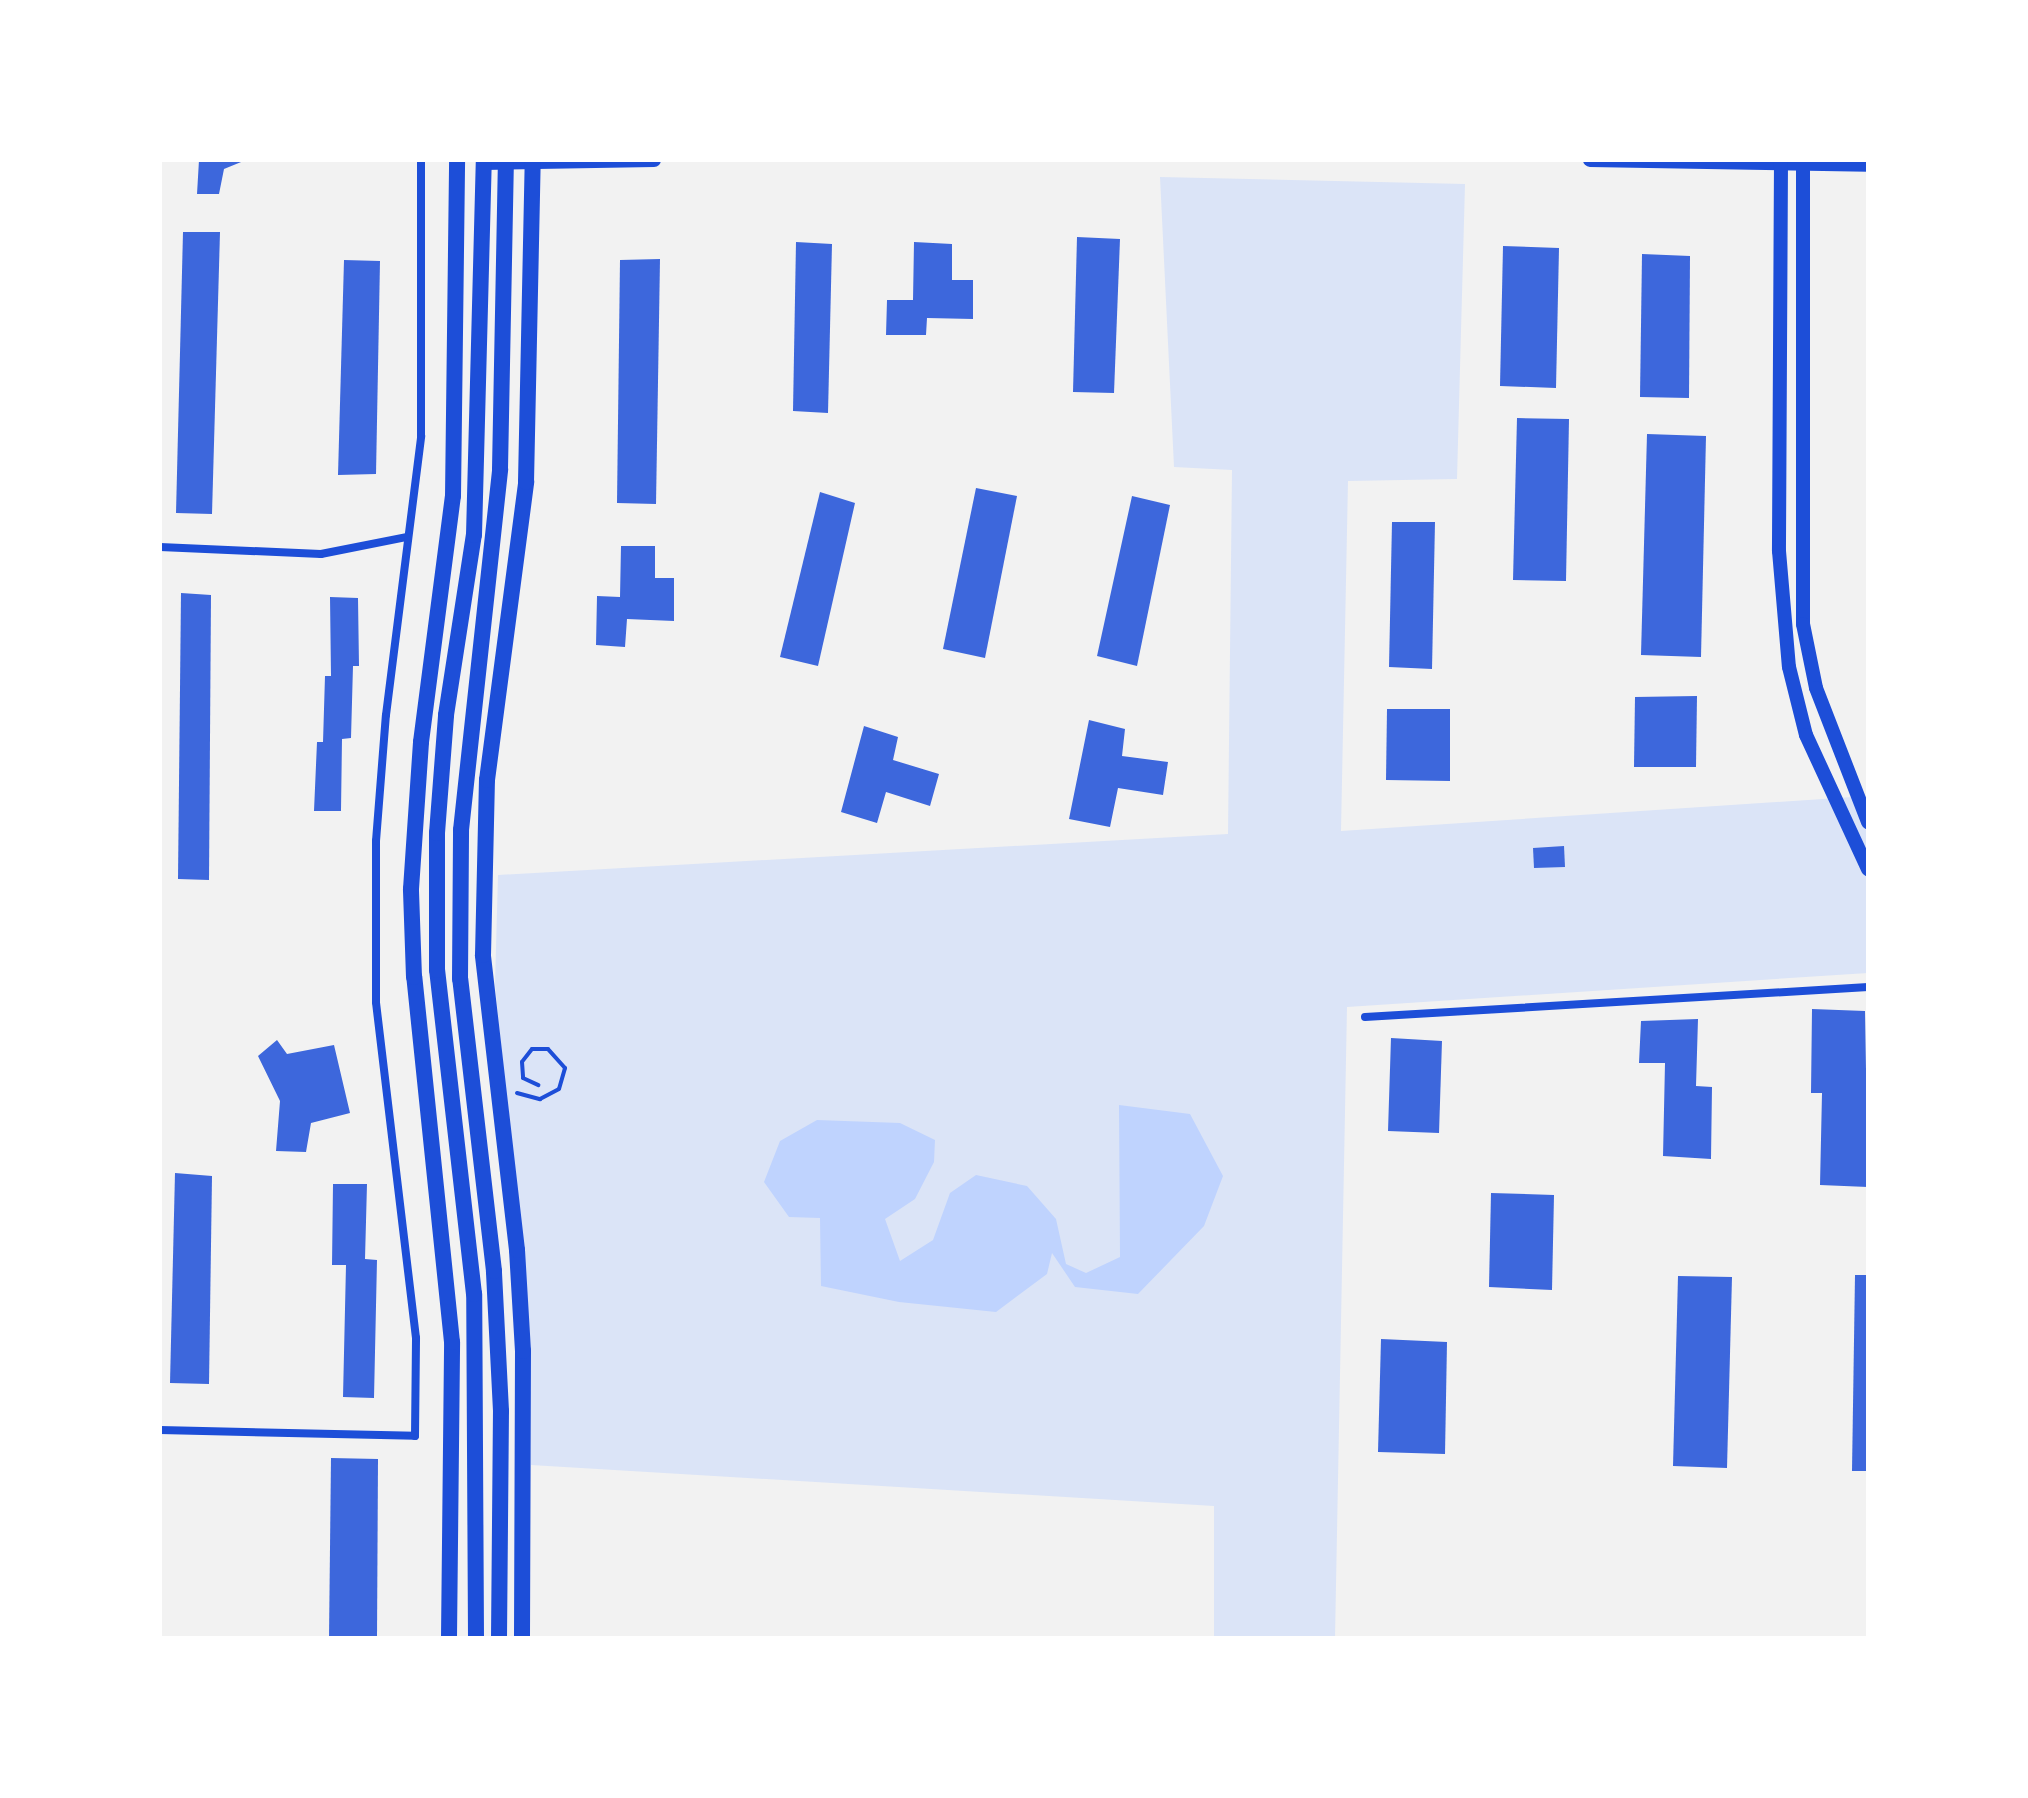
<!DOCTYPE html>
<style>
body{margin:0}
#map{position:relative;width:2028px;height:1798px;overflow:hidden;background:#f2f2f2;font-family:Cabin,sans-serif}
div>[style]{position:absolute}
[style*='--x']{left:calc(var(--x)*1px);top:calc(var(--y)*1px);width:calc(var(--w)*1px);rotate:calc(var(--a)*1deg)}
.green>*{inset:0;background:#dbe4f7}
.water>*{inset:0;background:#bfd3fe}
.building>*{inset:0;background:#3d67dc}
.path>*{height:4px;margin:-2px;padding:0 2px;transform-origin:2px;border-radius:2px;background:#1d4ed8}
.minor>*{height:8px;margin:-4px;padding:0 4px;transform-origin:4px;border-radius:4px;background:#1d4ed8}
.tertiary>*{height:14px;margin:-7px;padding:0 7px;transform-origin:7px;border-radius:7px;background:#1d4ed8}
.secondary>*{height:16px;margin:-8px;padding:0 8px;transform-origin:8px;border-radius:8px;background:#1d4ed8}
span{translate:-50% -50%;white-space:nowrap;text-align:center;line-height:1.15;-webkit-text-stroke:6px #fff;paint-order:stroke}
.frame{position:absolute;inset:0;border:162px solid #fff;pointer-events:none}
</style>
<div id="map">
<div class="green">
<div style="clip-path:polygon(1160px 177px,1465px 184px,1457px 479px,1348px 481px,1341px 831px,1868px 796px,1868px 973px,1347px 1007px,1335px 1638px,1214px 1638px,1214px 1506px,531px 1465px,531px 1349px,495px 984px,498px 875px,1228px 834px,1232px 470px,1174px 467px)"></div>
</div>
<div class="water">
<div style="clip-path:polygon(1119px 1105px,1190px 1114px,1223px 1176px,1204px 1226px,1138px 1294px,1075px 1287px,1052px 1253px,1047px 1274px,996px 1312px,899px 1302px,821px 1286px,820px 1218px,789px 1217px,764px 1182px,780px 1141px,817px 1120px,900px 1123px,935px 1140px,934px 1162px,915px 1199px,885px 1219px,900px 1261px,933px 1240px,950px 1193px,976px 1175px,1027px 1186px,1056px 1219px,1066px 1264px,1086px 1273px,1120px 1257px)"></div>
</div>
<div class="building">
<div style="clip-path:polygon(199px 160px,246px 160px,224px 169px,219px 194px,197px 194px)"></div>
<div style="clip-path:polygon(183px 232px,220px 232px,212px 514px,176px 513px)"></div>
<div style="clip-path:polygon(1077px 237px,1120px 239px,1114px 393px,1073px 392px)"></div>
<div style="clip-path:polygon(796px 242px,832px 244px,828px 413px,793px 411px)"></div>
<div style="clip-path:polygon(914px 242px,952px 244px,952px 280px,973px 280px,973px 319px,927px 318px,926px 335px,886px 335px,887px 300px,913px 300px)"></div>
<div style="clip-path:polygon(1503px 246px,1559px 248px,1556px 388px,1500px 386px)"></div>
<div style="clip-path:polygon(1642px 254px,1690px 256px,1689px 398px,1640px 397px)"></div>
<div style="clip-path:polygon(660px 259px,656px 504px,617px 503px,620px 260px)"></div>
<div style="clip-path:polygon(344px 260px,380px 261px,376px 474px,338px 475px)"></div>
<div style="clip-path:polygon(1517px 418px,1569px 419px,1566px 581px,1513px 580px)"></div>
<div style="clip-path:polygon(1647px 434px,1706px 436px,1701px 657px,1641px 655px)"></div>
<div style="clip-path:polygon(976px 488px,1017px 496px,985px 658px,943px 649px)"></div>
<div style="clip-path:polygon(820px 492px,855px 503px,818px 666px,780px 657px)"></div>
<div style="clip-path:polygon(1132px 496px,1170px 505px,1137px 666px,1097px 656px)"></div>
<div style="clip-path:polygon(1392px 522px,1435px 522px,1432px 669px,1389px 667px)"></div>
<div style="clip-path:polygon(621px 546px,655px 546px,655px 578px,674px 578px,674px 621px,627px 619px,625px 647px,596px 645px,597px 596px,620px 597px)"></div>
<div style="clip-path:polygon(181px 593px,211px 595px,209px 880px,178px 879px)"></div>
<div style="clip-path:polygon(330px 597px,358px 598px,359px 666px,353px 666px,351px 738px,342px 739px,341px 811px,314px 811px,317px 742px,323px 742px,325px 676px,331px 676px)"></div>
<div style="clip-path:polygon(1697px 696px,1696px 767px,1634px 767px,1635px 697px)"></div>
<div style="clip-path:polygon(1387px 709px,1450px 709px,1450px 781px,1386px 780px)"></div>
<div style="clip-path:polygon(1089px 720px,1125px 729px,1122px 756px,1168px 762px,1163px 795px,1118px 788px,1110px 827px,1069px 819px)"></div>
<div style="clip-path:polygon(864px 726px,898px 737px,893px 760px,939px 774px,930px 806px,886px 792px,877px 823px,841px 812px)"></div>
<div style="clip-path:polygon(1564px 846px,1565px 867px,1534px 868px,1533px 848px)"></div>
<div style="clip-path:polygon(1812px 1009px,1865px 1011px,1868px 1187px,1820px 1185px,1822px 1093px,1811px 1093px)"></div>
<div style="clip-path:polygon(1698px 1019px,1696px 1086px,1712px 1087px,1711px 1159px,1663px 1156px,1665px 1063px,1639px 1063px,1641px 1021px)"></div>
<div style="clip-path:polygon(1391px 1038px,1442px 1041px,1439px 1133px,1388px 1131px)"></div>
<div style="clip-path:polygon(277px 1040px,287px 1054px,334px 1045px,350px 1113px,311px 1123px,306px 1152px,276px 1151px,280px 1101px,258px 1056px)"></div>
<div style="clip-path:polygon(175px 1173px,212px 1176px,209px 1384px,170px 1383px)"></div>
<div style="clip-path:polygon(333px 1184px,367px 1184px,365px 1259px,377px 1260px,374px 1398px,343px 1397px,346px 1265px,332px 1265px)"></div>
<div style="clip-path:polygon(1491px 1193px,1554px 1195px,1552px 1290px,1489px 1287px)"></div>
<div style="clip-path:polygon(1855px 1275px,1868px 1275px,1868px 1471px,1852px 1471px)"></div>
<div style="clip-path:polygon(1678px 1276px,1732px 1277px,1727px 1468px,1673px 1466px)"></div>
<div style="clip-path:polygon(1381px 1339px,1447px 1342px,1445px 1454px,1378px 1452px)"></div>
<div style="clip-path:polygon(331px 1458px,378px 1459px,377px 1638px,329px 1638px)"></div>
</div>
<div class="path">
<div style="--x:517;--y:1093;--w:24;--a:15"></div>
<div style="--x:540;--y:1099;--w:21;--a:-28"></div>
<div style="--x:559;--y:1089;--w:22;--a:-74"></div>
<div style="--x:565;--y:1068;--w:25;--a:-132"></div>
<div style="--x:548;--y:1049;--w:16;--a:180"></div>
<div style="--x:532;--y:1049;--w:16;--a:128"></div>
<div style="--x:522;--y:1062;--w:16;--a:86"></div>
<div style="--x:523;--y:1078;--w:17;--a:25"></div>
</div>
<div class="minor">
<div style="--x:160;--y:547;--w:161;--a:2.5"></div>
<div style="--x:321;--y:554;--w:88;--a:-11.2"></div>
<div style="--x:1365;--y:1017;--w:504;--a:-3.41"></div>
<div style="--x:160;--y:1430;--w:255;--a:1.3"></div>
<div style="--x:415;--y:1436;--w:98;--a:-89.4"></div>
<div style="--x:416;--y:1338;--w:338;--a:-96.8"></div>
<div style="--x:376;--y:1002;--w:161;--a:-90"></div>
<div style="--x:376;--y:841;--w:126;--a:-85.5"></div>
<div style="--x:386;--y:715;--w:281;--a:-82.8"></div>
<div style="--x:421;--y:436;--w:276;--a:-90"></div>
</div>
<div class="tertiary">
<div style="--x:1590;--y:160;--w:278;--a:1"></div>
<div style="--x:1781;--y:160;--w:391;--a:90.3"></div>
<div style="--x:1779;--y:551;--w:116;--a:85.1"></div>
<div style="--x:1789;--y:667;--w:70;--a:76"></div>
<div style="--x:1806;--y:735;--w:148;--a:65.2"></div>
<div style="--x:1803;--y:160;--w:464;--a:90"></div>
<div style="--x:1803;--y:624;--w:65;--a:78.5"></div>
<div style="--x:1816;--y:688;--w:144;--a:68.8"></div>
<div style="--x:484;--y:163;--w:170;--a:-1"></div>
</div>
<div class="secondary">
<div style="--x:449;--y:1638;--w:296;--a:-89.4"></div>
<div style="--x:452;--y:1342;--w:367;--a:-95.9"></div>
<div style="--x:414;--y:977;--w:88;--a:-92"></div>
<div style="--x:411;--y:889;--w:147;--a:-86.1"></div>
<div style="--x:421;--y:742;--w:248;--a:-82.6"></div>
<div style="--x:453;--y:496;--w:336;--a:-89.3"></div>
<div style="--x:476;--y:1638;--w:344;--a:-90.3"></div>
<div style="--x:474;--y:1294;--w:326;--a:-96.5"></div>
<div style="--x:437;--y:970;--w:137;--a:-90"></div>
<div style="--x:437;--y:833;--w:118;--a:-85.6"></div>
<div style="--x:446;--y:715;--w:182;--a:-81.2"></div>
<div style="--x:474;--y:535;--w:375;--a:-88.5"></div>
<div style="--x:499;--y:1638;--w:227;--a:-89.5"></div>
<div style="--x:501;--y:1411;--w:140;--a:-92.9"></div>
<div style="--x:494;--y:1271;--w:294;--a:-96.6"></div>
<div style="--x:460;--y:979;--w:149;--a:-89.6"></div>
<div style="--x:461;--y:830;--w:363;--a:-83.8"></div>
<div style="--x:500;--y:469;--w:309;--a:-88.9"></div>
<div style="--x:522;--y:1638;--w:287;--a:-89.8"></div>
<div style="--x:523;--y:1351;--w:101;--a:-93.4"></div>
<div style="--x:517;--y:1250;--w:297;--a:-96.6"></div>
<div style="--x:483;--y:955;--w:175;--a:-88.7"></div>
<div style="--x:487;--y:780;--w:301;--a:-82.5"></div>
<div style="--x:526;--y:482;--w:322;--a:-88.8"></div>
</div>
<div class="frame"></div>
</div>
